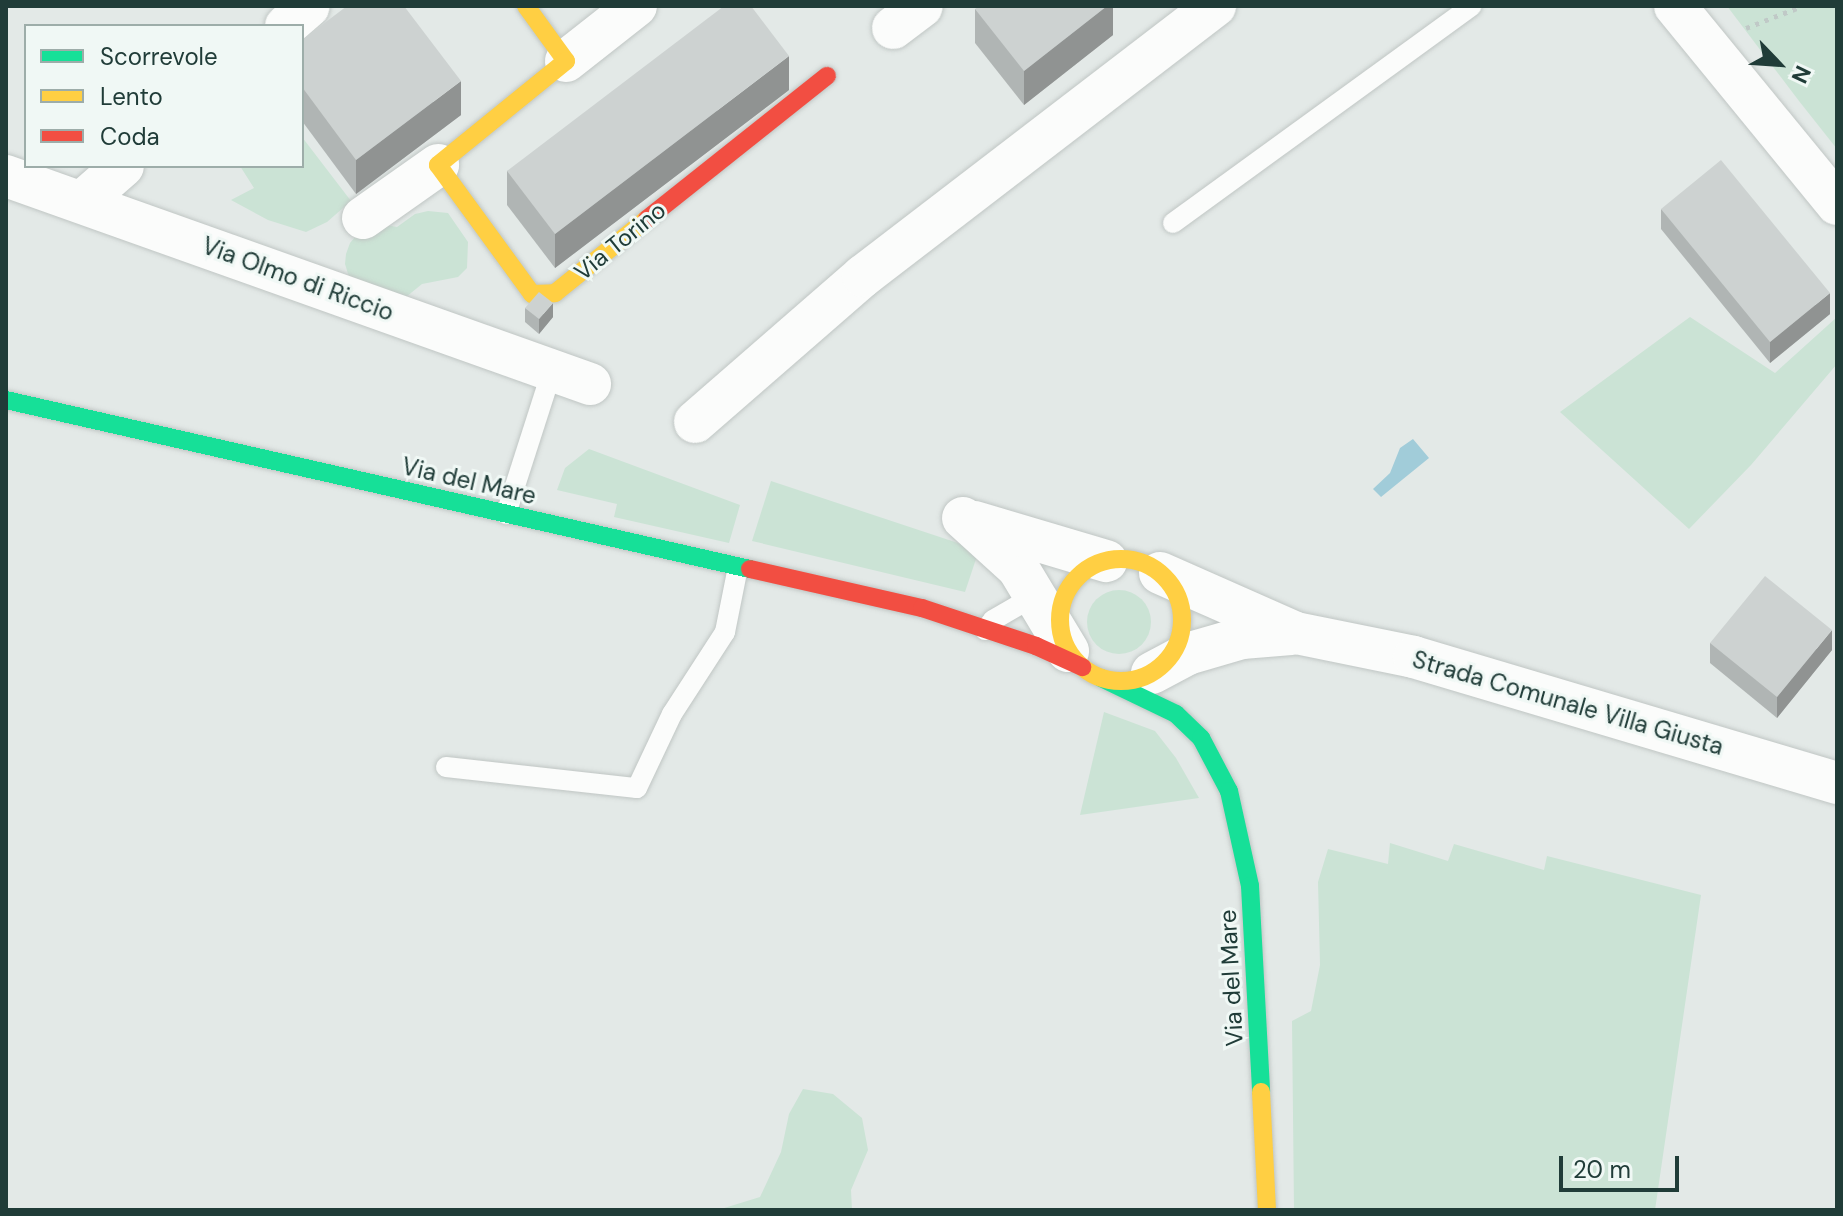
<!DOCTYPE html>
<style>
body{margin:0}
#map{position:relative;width:1843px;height:1216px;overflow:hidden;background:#e3e9e7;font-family:"DM Sans",sans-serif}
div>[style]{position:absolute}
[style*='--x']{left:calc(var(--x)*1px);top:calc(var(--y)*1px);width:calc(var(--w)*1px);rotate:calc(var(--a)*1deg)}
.green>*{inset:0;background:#cbe3d5}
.round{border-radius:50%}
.water>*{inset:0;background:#a1ccd9}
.path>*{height:5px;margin-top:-2.5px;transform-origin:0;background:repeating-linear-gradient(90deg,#c0c9c7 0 4px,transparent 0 10px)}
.roads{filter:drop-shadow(0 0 2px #c0c6c4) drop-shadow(0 0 2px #c0c6c4)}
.lane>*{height:20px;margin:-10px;padding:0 10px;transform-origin:10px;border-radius:10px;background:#fbfcfb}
.street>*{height:42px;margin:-21px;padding:0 21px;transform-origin:21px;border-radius:21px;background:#fbfcfb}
.fast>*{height:18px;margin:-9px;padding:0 9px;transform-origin:9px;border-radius:9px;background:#16e098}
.slow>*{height:18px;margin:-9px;padding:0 9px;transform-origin:9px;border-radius:9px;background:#ffcf43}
.slow>.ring{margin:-9px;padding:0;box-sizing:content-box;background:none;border:18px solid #ffcf43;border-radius:50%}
.jam>*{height:18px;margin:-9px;padding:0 9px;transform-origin:9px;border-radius:9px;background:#f24e42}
.wall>*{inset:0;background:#b0b5b4}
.shaded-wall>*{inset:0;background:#909392}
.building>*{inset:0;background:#cdd2d1}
span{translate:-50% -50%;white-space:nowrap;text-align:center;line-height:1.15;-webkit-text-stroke:6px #f0f8f5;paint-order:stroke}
.street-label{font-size:24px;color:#203c38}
.frame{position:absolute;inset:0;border:8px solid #203c38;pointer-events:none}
.legend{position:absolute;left:24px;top:24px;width:280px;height:144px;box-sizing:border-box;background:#f0f8f5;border:2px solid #9dada9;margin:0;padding:10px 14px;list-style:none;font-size:24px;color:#203c38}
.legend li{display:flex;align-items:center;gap:16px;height:40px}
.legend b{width:40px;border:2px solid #9dada9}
.north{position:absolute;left:1739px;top:24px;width:80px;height:80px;-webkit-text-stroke:6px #f0f8f5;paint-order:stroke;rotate:115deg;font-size:22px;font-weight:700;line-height:32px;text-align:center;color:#203c38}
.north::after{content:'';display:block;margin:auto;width:28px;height:36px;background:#203c38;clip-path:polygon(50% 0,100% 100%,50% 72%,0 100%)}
.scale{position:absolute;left:1559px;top:1156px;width:120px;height:36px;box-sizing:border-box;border:4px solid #203c38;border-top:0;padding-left:10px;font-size:24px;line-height:28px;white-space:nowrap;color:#203c38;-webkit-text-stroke:6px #f0f8f5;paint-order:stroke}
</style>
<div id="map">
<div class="green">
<div style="clip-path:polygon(1727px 6px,1837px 6px,1837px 149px,1799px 101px)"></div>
<div style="clip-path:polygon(302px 137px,351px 201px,327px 222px,306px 232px,268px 220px,231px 200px,254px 188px,240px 166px,302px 166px)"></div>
<div style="clip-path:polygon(428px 211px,448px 213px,468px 242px,467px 268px,458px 277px,422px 284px,406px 297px,350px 280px,345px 264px,346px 254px,350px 243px,362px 229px,381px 224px,397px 227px,415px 214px)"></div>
<div style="clip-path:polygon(1690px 317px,1775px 373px,1837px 317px,1837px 364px,1751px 465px,1689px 529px,1560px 412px)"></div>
<div style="clip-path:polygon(589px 449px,740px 505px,729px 543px,614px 517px,617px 504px,557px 490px,565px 468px)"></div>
<div style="clip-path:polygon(771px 481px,979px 550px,965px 592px,752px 541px)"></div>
<div class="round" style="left:1087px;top:590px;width:64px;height:64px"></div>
<div style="clip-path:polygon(1104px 712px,1155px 731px,1176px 758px,1199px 798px,1080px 815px)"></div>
<div style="clip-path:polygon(1390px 843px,1448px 861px,1454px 844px,1544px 870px,1547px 856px,1701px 895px,1655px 1210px,1294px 1210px,1292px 1021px,1311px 1011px,1320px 965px,1318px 882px,1328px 849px,1388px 864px)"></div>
<div style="clip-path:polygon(803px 1089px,833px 1094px,862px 1118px,868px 1150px,851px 1190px,852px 1210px,695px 1210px,721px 1209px,760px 1197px,781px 1152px,789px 1114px)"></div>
</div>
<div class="water">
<div style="clip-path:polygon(1413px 439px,1429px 458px,1381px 497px,1373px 489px,1390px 473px,1400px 448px)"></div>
</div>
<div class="path">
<div style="--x:1746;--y:28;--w:60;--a:-21.4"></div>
</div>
<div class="roads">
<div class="lane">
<div style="--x:1173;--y:223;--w:369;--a:-36"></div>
<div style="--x:506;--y:514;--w:150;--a:-72.2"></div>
<div style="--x:985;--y:630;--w:13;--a:-51"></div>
<div style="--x:993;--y:620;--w:28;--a:-30"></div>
<div style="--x:446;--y:767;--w:192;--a:6.3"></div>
<div style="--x:637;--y:788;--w:82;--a:-64.7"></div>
<div style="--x:672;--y:714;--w:98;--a:-57.1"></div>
<div style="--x:725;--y:632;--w:66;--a:-78.7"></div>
</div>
<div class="street">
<div style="--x:1675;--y:6;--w:256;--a:50.7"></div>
<div style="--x:286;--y:26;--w:30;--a:-41"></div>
<div style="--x:893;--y:28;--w:36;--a:-37"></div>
<div style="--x:566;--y:61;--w:89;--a:-38.2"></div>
<div style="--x:6;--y:176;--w:620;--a:19.6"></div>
<div style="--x:83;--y:201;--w:53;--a:-41.2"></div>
<div style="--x:363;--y:218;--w:92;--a:-35.2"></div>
<div style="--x:695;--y:422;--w:223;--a:-41"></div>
<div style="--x:863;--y:276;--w:444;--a:-37.5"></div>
<div style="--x:963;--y:518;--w:74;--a:42.3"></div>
<div style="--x:1018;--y:568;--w:97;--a:58.9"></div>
<div style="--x:975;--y:522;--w:137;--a:16.6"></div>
<div style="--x:1160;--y:573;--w:149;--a:23.8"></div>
<div style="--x:1296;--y:633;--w:120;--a:11.5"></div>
<div style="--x:1414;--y:657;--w:441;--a:16.6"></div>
<div style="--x:1152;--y:673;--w:40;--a:-28"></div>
<div style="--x:1187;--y:654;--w:57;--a:-16.2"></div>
<div style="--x:1242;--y:638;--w:49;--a:-4.7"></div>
</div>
<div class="fast">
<div style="--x:6;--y:400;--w:763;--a:12.8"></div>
<div style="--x:1101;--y:678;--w:83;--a:25.6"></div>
<div style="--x:1176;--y:714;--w:35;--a:44"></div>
<div style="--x:1201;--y:738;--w:60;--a:62.2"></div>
<div style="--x:1229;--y:791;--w:97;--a:77.5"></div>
<div style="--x:1250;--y:886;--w:206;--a:86.9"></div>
</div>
<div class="slow">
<div style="--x:526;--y:6;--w:68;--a:54"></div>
<div style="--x:566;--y:61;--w:165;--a:140.9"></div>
<div style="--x:438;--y:165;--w:160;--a:53.9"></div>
<div style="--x:532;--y:294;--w:23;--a:-2"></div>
<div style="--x:555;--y:293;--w:118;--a:-38.8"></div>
<div class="ring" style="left:1060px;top:559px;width:104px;height:104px"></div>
<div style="--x:1261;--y:1092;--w:118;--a:87.1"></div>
</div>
<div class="jam">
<div style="--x:647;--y:219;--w:230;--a:-38.5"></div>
<div style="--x:750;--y:569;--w:176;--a:12.8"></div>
<div style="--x:922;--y:608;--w:120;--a:18.4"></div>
<div style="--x:1036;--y:646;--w:51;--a:24.5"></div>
</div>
</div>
<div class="wall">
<div style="clip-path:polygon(1113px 6px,1113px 35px,1024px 105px,975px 43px,975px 9px)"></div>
<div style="clip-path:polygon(302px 40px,461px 115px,356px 194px,302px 121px)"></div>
<div style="clip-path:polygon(789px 90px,555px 268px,507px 205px,507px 171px)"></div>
<div style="clip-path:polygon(1661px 209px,1830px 314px,1770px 363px,1661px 229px)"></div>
<div style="clip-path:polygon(525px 308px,553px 317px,539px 334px,525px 322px)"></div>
<div style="clip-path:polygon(1710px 643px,1832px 650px,1777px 718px,1710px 663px)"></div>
</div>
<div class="shaded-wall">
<div style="clip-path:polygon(1107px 6px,1113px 6px,1113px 35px,1024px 105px,1024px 71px)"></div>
<div style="clip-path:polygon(789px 56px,789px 90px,555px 268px,555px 234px)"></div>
<div style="clip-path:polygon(461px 81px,461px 115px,356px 194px,356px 160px)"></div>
<div style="clip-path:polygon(1830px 293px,1830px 314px,1770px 363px,1770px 342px)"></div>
<div style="clip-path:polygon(553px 303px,553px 317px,539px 334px,539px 319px)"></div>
<div style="clip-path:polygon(1832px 630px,1832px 650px,1777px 718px,1777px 697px)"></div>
</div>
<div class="building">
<div style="clip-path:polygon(347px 6px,404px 6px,461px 81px,356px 160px,302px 87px,302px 40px)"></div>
<div style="clip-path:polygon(724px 6px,751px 6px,789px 56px,555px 234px,507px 171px)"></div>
<div style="clip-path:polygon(979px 6px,1107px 6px,1024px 71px,975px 9px)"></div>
<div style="clip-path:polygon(1721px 160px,1830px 293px,1770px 342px,1661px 209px)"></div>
<div style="clip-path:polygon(539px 292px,553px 303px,539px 319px,525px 308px)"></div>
<div style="clip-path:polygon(1765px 576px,1832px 630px,1777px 697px,1710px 643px)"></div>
</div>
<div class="street-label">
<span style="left:620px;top:241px;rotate:-39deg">Via Torino</span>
<span style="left:298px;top:279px;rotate:20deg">Via Olmo di Riccio</span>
<span style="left:469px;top:481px;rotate:13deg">Via del Mare</span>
<span style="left:1568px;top:703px;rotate:16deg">Strada Comunale Villa Giusta</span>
<span style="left:1231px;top:978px;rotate:-93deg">Via del Mare</span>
</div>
<div class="frame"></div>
<ul class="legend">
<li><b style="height:10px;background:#16e098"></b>Scorrevole</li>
<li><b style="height:10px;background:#ffcf43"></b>Lento</li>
<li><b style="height:10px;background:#f24e42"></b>Coda</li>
</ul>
<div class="north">N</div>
<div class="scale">20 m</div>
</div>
